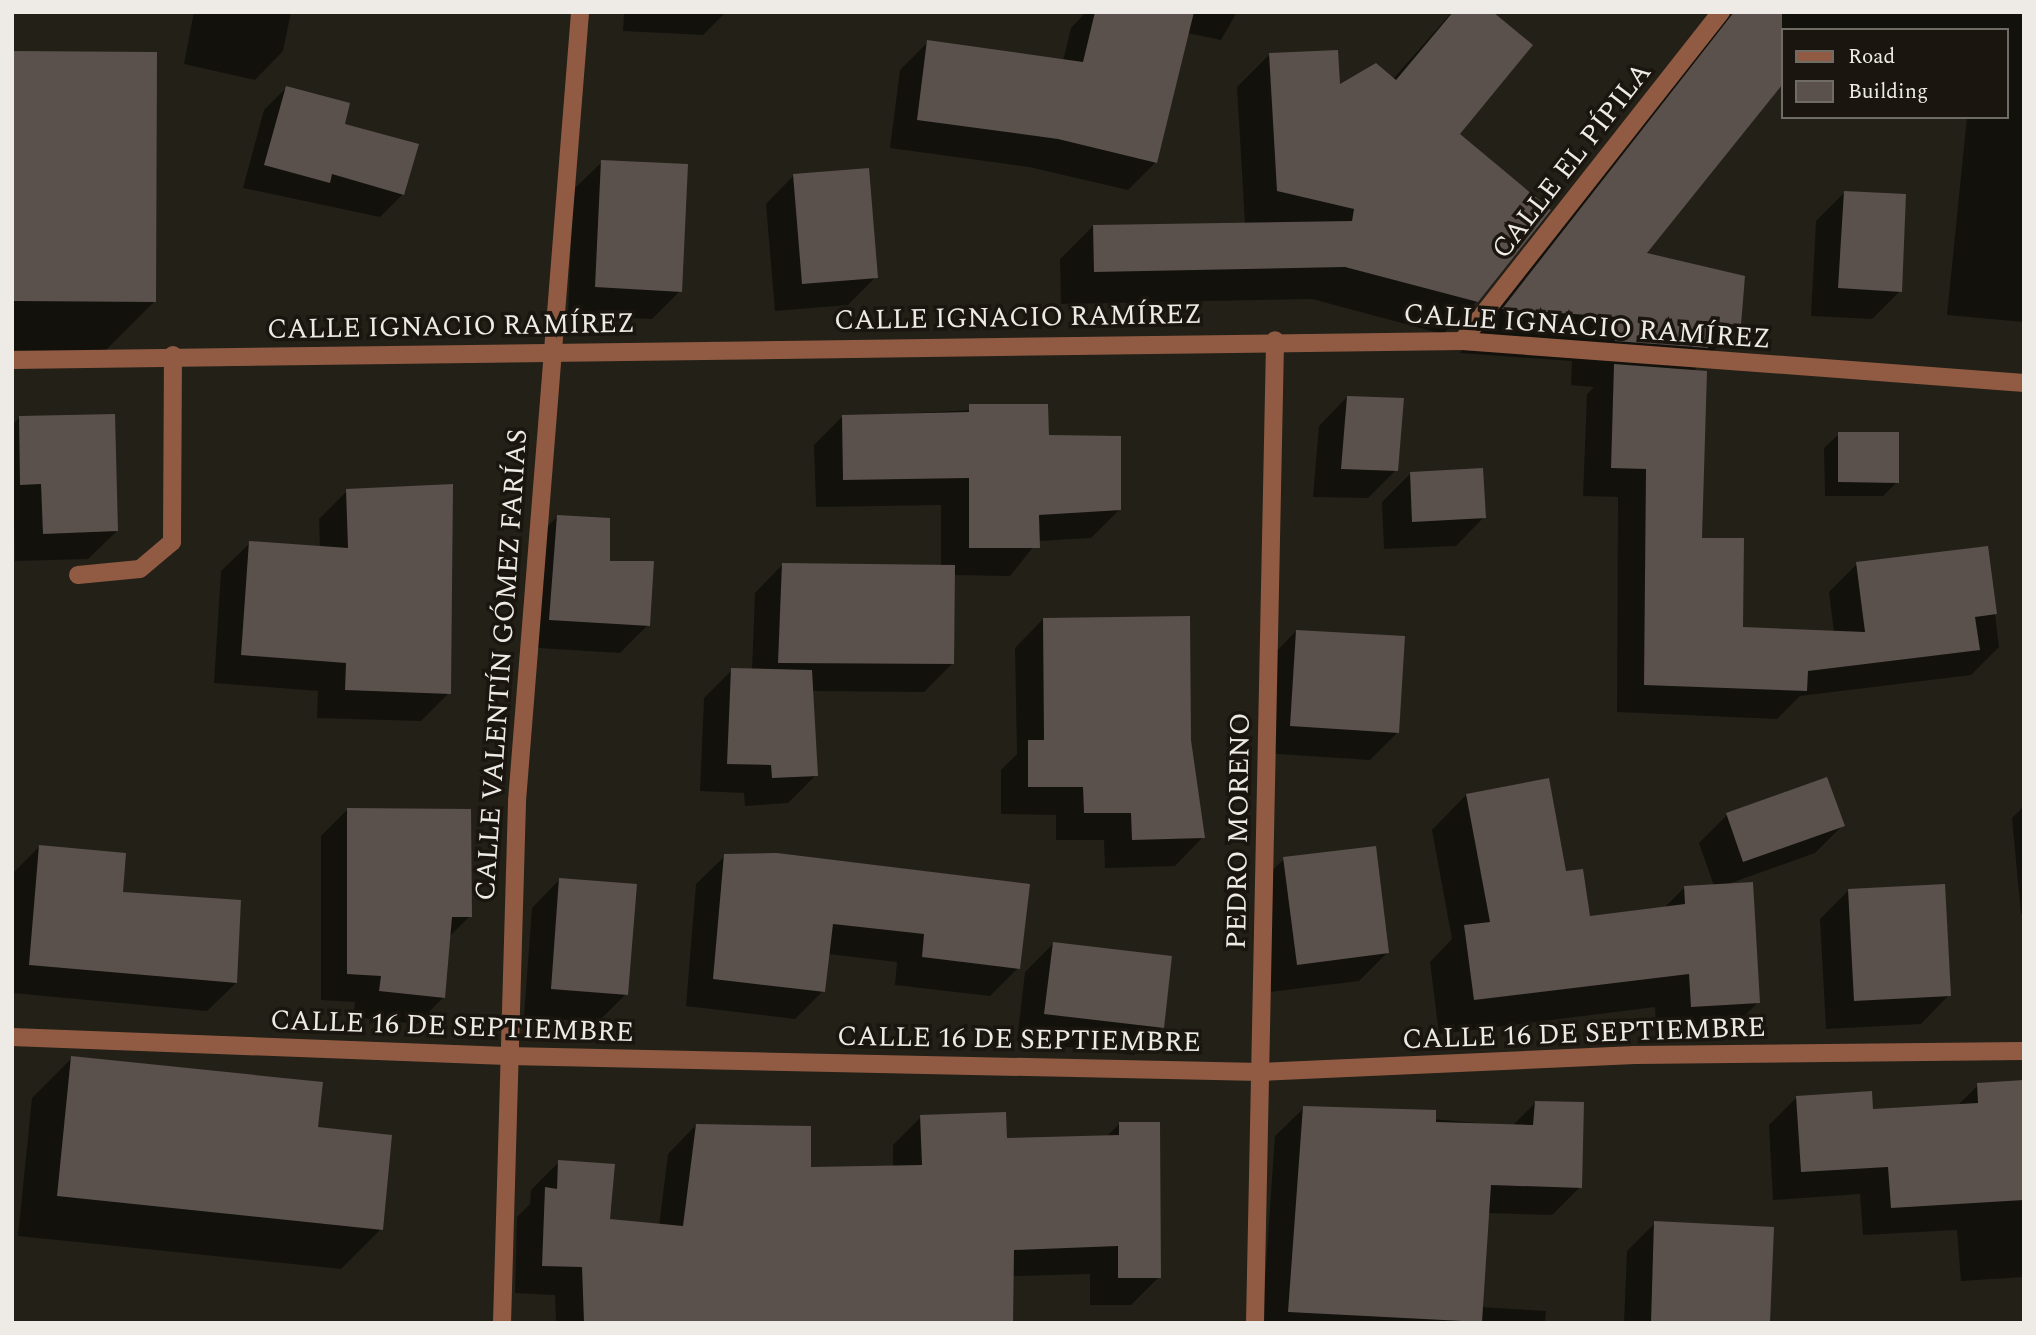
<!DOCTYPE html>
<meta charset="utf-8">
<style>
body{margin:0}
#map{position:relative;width:2036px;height:1335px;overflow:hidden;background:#232018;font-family:Spectral,serif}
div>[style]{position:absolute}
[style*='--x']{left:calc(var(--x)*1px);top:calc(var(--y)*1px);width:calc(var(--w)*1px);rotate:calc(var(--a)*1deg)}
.shadow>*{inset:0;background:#0007}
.building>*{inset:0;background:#5a504c}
.street>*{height:18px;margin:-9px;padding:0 9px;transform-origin:9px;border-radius:9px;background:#915b43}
span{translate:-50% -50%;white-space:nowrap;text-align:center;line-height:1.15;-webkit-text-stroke:7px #1a160f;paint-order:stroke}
.street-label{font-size:28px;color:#eeebe6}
.frame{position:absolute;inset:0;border:14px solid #eeebe6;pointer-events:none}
.legend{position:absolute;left:1781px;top:28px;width:228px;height:91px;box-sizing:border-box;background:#1a160f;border:2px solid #6f6b65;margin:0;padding:9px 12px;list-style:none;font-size:21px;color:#eeebe6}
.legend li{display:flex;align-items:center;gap:14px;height:35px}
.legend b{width:35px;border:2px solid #6f6b65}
</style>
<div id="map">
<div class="shadow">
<div style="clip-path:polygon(194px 12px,291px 12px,283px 51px,255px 80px,184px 64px)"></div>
<div style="clip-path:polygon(624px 12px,726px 12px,703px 35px,623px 31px)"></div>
<div style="clip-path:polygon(1086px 12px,1237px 12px,1221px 40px,1187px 33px,1156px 162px,1128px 190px,1029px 167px,890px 148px,900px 70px,928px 42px,1063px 61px,1071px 28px)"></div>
<div style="clip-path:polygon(1452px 12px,1490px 12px,1458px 134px,1477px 301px,1443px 334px,1312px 299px,1061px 304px,1060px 259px,1093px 226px,1245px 224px,1237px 87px,1270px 54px,1339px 87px,1393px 79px)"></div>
<div style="clip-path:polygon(1729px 12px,2024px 12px,2024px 322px,1947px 315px,1967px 117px,2006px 117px,2006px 30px,1782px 30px,1782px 82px,1644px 255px,1740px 324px,1693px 371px,1700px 540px,1741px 628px,1834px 632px,1829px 592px,1857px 564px,1987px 548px,1999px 647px,1971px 675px,1800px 696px,1777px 719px,1617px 712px,1618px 497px,1583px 496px,1587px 394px,1594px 387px,1571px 385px,1572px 361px,1460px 353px)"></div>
<div style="clip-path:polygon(12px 53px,155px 301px,105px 351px,12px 350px)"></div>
<div style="clip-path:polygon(286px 88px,342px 125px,403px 194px,380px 217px,243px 188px,264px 110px)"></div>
<div style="clip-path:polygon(602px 162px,680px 291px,652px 319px,568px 315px,573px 190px)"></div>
<div style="clip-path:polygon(794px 175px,876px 277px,848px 305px,775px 311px,766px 204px)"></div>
<div style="clip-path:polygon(1844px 193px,1900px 291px,1872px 319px,1811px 316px,1816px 221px)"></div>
<div style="clip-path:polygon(1347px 397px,1396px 470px,1368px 498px,1313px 497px,1319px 426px)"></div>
<div style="clip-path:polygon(1047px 406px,1047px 437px,1119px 510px,1091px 538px,1038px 541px,1010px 576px,953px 575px,952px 664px,924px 692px,811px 691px,816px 775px,788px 803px,745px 806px,744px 793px,700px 791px,704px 698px,732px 670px,752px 670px,755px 593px,783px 564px,941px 566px,941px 505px,816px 507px,814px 445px,842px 417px)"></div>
<div style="clip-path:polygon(20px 417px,117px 531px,88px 559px,15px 561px,12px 425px)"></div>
<div style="clip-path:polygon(1839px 434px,1897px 482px,1883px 496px,1825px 496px,1824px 448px)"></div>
<div style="clip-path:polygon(1410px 474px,1484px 517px,1456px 546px,1384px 549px,1382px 502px)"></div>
<div style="clip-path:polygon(347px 491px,449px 693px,421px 721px,317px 718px,318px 691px,214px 683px,221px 571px,250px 543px,320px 548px,319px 519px)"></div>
<div style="clip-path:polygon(557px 517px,648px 625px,620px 653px,522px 647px,529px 545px)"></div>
<div style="clip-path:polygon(1043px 619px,1189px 740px,1203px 837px,1175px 866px,1105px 868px,1104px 840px,1056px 840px,1056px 815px,1001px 814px,1001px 770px,1017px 754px,1015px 648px)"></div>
<div style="clip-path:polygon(1296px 631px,1398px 732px,1370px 760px,1263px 753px,1268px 660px)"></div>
<div style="clip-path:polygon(1466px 795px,1565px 873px,1588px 918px,1664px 908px,1684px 888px,1714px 886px,1699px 843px,1727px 815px,1843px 825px,1815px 853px,1728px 884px,1758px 1002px,1724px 1037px,1657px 1041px,1655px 1007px,1439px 1034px,1430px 962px,1452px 939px,1432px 830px)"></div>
<div style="clip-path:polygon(2024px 806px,2024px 914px,2021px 914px,2012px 818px)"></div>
<div style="clip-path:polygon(347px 810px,470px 916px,449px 937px,444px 997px,417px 1024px,353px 1017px,355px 1002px,321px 1000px,321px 836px)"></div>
<div style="clip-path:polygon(39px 847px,121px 894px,236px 983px,207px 1011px,12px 993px,12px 874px)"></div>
<div style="clip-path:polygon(725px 856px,1018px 968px,990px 996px,895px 985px,897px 962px,828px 954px,823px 991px,795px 1019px,686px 1006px,696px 884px)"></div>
<div style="clip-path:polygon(1284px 859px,1387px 953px,1359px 981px,1269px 992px,1255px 887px)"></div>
<div style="clip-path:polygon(560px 879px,626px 994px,598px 1022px,524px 1017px,532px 908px)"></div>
<div style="clip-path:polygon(1848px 891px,1949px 995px,1921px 1024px,1826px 1029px,1820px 919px)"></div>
<div style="clip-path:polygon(1053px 944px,1162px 1027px,1134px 1055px,1017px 1041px,1025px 972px)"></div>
<div style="clip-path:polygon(72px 1058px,316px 1129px,381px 1229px,341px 1269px,18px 1236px,32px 1098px)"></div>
<div style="clip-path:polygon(2024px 1082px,2024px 1277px,1961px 1281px,1957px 1230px,1863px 1235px,1860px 1194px,1773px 1200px,1769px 1125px,1797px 1097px,1872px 1111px,1957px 1106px,1978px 1085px)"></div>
<div style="clip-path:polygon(1535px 1103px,1580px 1187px,1552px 1215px,1487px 1213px,1481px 1307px,1546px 1311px,1545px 1323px,1262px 1323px,1275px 1136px,1304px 1108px,1512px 1126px)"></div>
<div style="clip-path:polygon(921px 1117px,1005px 1140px,1106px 1137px,1120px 1123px,1159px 1277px,1131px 1305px,1090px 1305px,1090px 1274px,1012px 1276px,1011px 1323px,556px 1323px,555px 1295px,515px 1293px,517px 1217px,530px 1204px,531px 1190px,559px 1162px,608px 1221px,659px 1226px,668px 1154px,696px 1125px,809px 1168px,893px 1167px,893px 1145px)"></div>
<div style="clip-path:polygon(1655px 1223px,1768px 1323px,1624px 1323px,1627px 1251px)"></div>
</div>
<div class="building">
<div style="clip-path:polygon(1095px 12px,1194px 12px,1157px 163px,1058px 139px,917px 120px,927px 40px,1083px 62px)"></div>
<div style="clip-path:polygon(1453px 12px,1493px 12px,1533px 45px,1460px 134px,1551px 210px,1478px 302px,1345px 267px,1094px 272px,1093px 225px,1352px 221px,1354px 209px,1277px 191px,1269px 53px,1338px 50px,1340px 84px,1376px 63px,1396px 80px)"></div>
<div style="clip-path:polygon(1734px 12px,1782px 12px,1782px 85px,1647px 253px,1745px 276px,1741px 325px,1709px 323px,1708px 348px,1615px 341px,1616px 317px,1502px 309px)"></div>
<div style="clip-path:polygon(12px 51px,157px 52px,156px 302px,12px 301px)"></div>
<div style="clip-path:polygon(286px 86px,350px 103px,345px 124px,419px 144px,404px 195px,332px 174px,330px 183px,264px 165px)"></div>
<div style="clip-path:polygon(601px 160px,688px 164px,682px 292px,595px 287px)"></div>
<div style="clip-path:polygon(869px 168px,878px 278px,802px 284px,793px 174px)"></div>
<div style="clip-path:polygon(1844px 191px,1906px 194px,1902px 292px,1838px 288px)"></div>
<div style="clip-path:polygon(1614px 364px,1707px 371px,1702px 538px,1744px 538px,1743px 627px,1865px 632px,1856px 562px,1988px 546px,1997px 614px,1975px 617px,1980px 650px,1808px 671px,1807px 691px,1644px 685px,1646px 469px,1611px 468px)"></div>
<div style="clip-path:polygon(1347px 396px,1404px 398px,1398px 471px,1341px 469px)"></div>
<div style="clip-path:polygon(969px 404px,1048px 404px,1049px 435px,1121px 436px,1121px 510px,1039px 515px,1040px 548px,969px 548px,969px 478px,843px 480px,842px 415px,969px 412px)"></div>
<div style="clip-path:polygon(115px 414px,118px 531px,43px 534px,41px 484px,20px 485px,19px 416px)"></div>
<div style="clip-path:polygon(1838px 432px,1899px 432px,1899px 483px,1838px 482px)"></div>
<div style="clip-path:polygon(1483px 468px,1486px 518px,1412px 522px,1410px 472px)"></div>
<div style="clip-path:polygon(453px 484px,451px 694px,345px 690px,346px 663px,241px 655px,249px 541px,348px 548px,346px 489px)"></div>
<div style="clip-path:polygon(557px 515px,610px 518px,610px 561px,654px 561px,650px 626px,549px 620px)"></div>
<div style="clip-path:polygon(782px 563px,955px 565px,954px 664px,778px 663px)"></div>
<div style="clip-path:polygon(1190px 616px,1191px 740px,1205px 838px,1132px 840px,1131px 813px,1084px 813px,1083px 787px,1028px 787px,1028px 740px,1044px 740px,1043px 618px)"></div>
<div style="clip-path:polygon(1296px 630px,1405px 636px,1399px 733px,1290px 726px)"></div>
<div style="clip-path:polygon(731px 668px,812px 670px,818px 776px,772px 778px,771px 765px,727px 764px)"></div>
<div style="clip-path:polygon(1827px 777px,1845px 826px,1743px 862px,1726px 813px)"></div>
<div style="clip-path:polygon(1549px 778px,1566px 871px,1583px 869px,1590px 916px,1685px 904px,1684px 886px,1753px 882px,1760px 1003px,1691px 1007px,1689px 974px,1474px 1000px,1464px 925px,1490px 922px,1466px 794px)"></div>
<div style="clip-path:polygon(347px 808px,471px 809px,472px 917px,452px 917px,445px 998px,379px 991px,381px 976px,347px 974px)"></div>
<div style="clip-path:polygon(39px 845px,126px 853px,123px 892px,241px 900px,237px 983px,29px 965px)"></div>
<div style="clip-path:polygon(1376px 846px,1389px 953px,1297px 965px,1283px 857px)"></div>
<div style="clip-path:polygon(777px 853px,1030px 884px,1020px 969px,922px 957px,924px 934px,833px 924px,825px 992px,713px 979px,724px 854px)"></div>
<div style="clip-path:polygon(559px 878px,637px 884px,628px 995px,551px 989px)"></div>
<div style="clip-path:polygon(1945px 884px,1951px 996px,1854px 1001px,1848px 889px)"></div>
<div style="clip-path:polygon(1053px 942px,1172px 956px,1164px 1028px,1044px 1014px)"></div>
<div style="clip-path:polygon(71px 1056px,323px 1082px,318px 1127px,392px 1135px,383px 1230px,57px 1196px)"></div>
<div style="clip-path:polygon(2024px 1080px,2024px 1200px,1891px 1208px,1888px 1167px,1801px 1172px,1796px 1096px,1872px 1091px,1873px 1109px,1978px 1103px,1977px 1083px)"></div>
<div style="clip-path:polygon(1535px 1101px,1584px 1102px,1582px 1188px,1491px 1185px,1482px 1322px,1288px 1312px,1303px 1106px,1436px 1110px,1436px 1122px,1533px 1125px)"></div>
<div style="clip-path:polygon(1006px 1112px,1007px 1138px,1119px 1135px,1119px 1122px,1160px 1122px,1161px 1278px,1118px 1278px,1118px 1246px,1014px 1250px,1013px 1323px,584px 1323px,582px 1267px,542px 1266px,545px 1187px,557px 1189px,558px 1160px,615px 1164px,610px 1219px,683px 1226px,696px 1124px,811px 1126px,811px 1167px,922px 1165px,920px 1115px)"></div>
<div style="clip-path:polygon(1654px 1221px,1774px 1227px,1770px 1323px,1651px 1323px)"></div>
</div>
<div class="street">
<div style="--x:1462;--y:341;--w:419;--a:-51.8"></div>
<div style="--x:12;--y:360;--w:1450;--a:-0.75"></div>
<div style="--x:1462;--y:341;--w:564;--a:4.27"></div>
<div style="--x:78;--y:575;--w:62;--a:-5.5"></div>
<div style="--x:140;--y:569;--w:42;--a:-40.2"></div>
<div style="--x:172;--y:542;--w:187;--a:-89.7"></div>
<div style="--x:12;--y:1037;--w:495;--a:2.2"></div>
<div style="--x:507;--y:1056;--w:754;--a:1.22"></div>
<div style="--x:1261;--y:1072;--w:374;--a:-2.6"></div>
<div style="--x:1635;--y:1055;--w:389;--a:-0.6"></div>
<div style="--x:502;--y:1323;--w:522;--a:-88.35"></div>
<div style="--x:517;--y:801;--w:792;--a:-85.43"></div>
<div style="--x:1255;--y:1323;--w:983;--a:-88.83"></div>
</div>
<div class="street-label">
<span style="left:1572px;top:161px;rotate:-52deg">CALLE EL PÍPILA</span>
<span style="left:1018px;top:318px;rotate:-1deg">CALLE IGNACIO RAMÍREZ</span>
<span style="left:451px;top:327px;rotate:-1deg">CALLE IGNACIO RAMÍREZ</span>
<span style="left:1587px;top:327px;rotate:4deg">CALLE IGNACIO RAMÍREZ</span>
<span style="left:502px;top:665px;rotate:-86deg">CALLE VALENTÍN GÓMEZ FARÍAS</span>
<span style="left:1239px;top:831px;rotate:-89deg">PEDRO MORENO</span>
<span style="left:452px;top:1027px;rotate:2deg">CALLE 16 DE SEPTIEMBRE</span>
<span style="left:1584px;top:1034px;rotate:-2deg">CALLE 16 DE SEPTIEMBRE</span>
<span style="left:1019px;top:1040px;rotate:1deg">CALLE 16 DE SEPTIEMBRE</span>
</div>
<div class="frame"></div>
<ul class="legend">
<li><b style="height:9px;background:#915b43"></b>Road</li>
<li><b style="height:19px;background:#5a504c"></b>Building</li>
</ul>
</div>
